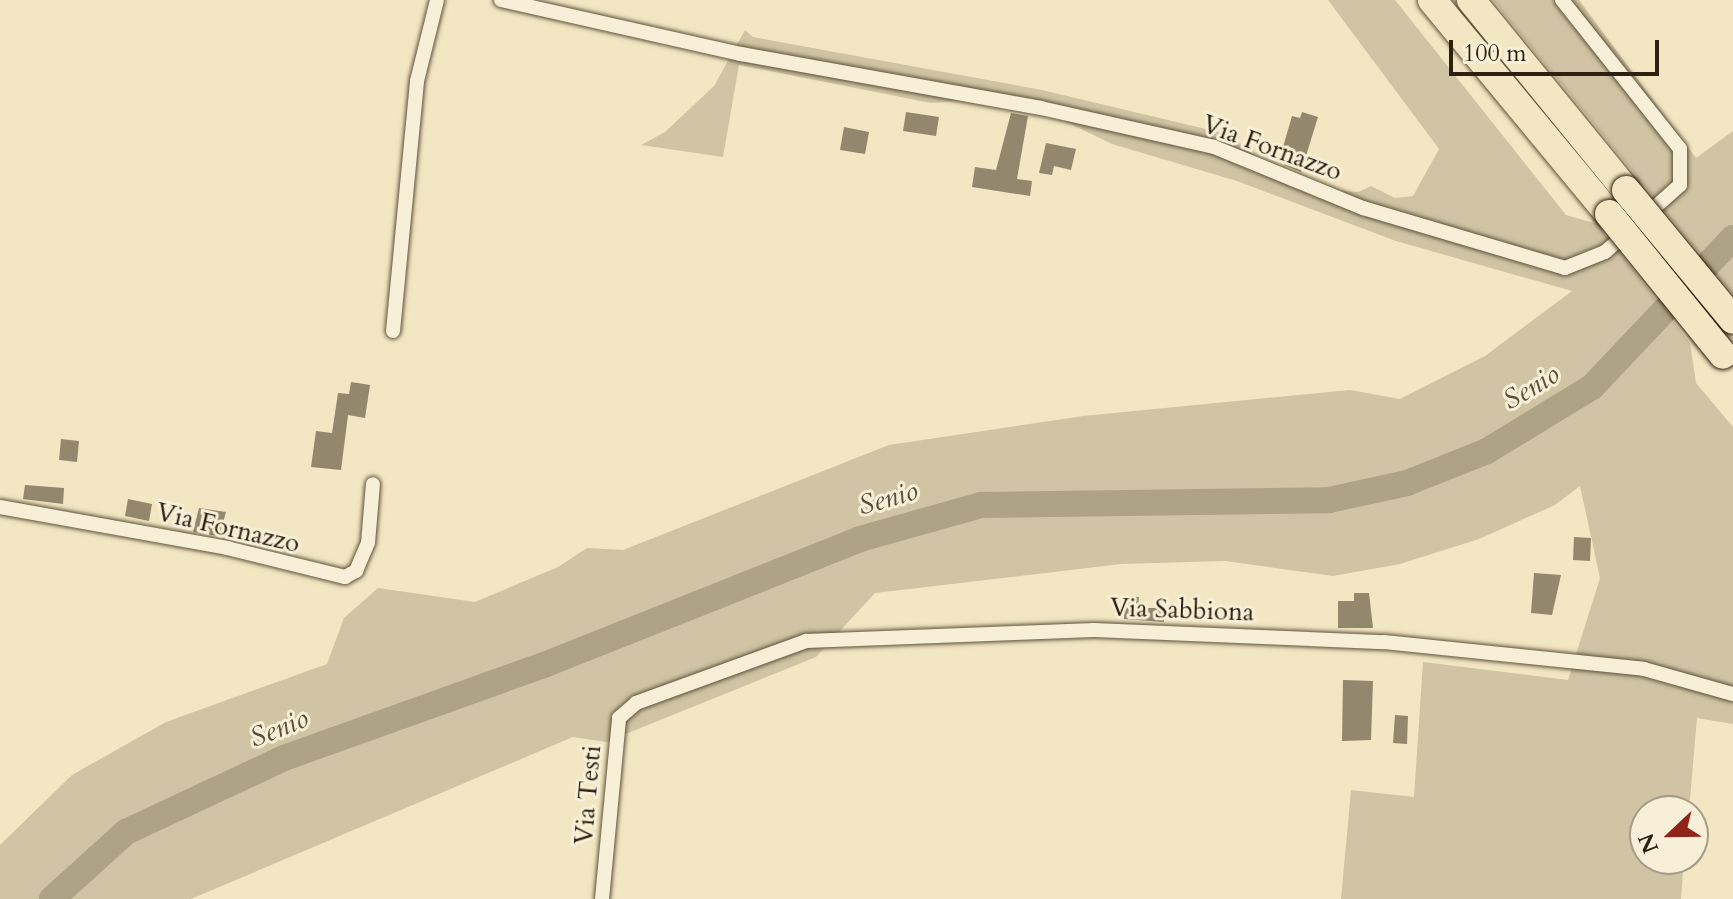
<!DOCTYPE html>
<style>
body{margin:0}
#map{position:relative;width:1733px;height:899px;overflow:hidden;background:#f3e6c2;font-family:Cardo,serif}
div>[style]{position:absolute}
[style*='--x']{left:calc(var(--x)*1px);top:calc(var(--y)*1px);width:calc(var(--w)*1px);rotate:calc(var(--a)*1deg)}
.green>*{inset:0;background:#d1c4a4}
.river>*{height:26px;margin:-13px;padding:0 13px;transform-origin:13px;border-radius:13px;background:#afa385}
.building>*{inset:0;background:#93876d}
.roads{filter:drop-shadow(0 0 2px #5e523c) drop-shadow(0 0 2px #5e523c)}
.minor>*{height:14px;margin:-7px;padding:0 7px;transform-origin:7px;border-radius:7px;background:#f7efd7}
.motorway>*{height:28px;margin:-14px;padding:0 14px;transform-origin:14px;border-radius:14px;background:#f3e6c2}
.bridges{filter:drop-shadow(0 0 2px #2c2010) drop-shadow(0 0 2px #2c2010)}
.motorway-bridge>*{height:28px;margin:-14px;padding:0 14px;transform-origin:14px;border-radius:14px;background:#f3e6c2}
span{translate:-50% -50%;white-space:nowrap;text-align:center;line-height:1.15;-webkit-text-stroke:6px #f7efd7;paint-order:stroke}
.street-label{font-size:26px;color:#2c2010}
.water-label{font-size:28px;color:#5a4e39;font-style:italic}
.north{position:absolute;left:1629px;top:795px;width:80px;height:80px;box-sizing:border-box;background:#f7efd7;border:2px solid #a69c87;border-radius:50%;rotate:248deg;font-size:22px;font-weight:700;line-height:32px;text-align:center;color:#2c2010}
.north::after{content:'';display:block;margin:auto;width:28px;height:36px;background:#8f2418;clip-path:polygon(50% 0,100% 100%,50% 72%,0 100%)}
.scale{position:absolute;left:1449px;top:40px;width:210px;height:36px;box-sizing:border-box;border:4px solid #2c2010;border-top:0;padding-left:10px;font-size:24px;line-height:28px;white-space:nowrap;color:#2c2010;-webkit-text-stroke:6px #f7efd7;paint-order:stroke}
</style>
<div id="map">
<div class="green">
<div style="clip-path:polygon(1328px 0,1395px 0,1566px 215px,1597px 224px,1690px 343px,1696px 383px,1733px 427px,1733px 724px,1697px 718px,1689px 811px,1645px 811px,1645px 859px,1684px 859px,1681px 899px,1341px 899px,1351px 790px,1414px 797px,1423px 662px,1568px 680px,1600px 578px,1580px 486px,1555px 505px,1479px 539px,1400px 564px,1333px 576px,1225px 561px,1121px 564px,875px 593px,816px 657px,606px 742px,573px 737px,191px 899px,0 899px,0 845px,72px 775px,166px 722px,327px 664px,344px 618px,378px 588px,475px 602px,558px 567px,587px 548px,623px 550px,889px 445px,1083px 416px,1350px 390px,1400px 399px,1485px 356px,1572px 291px,1396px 241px,1237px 181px,1112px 144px,1015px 97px,931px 103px,739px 65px,723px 157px,641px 145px,665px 132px,714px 86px,745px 30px,753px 37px,1042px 90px,1231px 135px,1291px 187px,1358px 192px,1371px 186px,1395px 198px,1413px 196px,1439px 149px)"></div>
<div style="clip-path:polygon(1493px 0,1579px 0,1696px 158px,1733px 131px,1733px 294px)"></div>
</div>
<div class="river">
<div style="--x:52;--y:899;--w:100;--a:-42.2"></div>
<div style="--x:126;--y:832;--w:174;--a:-25.1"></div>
<div style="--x:284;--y:758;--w:276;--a:-19.7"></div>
<div style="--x:544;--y:665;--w:340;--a:-21.7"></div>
<div style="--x:860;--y:539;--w:126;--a:-15.7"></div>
<div style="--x:981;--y:505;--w:348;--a:-0.8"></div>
<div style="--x:1329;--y:500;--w:80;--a:-12.3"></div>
<div style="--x:1407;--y:483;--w:86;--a:-21.8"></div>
<div style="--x:1487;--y:451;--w:123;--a:-31.4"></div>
<div style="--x:1592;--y:387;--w:205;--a:-46.6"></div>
</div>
<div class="building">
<div style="clip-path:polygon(906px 112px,939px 117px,936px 136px,903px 131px)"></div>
<div style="clip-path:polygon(1302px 112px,1318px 117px,1301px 172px,1284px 165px,1287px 156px,1281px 154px,1292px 116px,1300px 118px)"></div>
<div style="clip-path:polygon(1011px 113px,1028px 116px,1017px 179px,1032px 181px,1030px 196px,972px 187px,975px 167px,996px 170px)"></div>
<div style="clip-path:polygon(844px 127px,869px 132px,865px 154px,840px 150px)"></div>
<div style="clip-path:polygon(1046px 143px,1076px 149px,1071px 170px,1054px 166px,1052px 175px,1039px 173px)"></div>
<div style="clip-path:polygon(351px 382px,370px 385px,365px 418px,348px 415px,341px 470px,311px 467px,316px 431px,332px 433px,338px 393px,349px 394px)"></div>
<div style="clip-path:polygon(61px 439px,79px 441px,77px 462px,59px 460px)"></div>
<div style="clip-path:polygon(25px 485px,64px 488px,63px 504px,23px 499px)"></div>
<div style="clip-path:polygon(128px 499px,152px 504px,149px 521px,125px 516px)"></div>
<div style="clip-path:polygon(199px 508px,226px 512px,219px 536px,193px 532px)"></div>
<div style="clip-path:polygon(1574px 537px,1591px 538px,1590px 561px,1573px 560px)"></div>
<div style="clip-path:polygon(1534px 573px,1561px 575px,1552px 615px,1531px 613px)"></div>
<div style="clip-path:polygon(1354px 593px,1369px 593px,1373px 628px,1338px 628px,1338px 601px,1354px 601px)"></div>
<div style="clip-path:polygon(1125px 596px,1139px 597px,1138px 608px,1164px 608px,1164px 622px,1124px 619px)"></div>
<div style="clip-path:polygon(1343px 680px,1373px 681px,1371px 740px,1342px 741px)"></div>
<div style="clip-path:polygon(1395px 715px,1408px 716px,1407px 744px,1393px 743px)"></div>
</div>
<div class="roads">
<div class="minor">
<div style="--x:501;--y:0;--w:246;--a:12.7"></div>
<div style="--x:741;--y:54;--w:305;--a:10.2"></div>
<div style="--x:1041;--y:108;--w:177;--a:12.7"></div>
<div style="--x:1214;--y:147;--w:161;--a:22.3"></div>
<div style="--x:1363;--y:208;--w:211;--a:16.5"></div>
<div style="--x:1565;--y:268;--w:43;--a:-21.8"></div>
<div style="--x:1605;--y:252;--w:30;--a:-41"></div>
<div style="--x:1562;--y:0;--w:190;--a:51.6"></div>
<div style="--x:1680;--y:149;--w:36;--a:90"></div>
<div style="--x:1680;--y:185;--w:50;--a:138.3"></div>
<div style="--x:393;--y:331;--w:251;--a:-84.5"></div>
<div style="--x:417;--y:81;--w:83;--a:-76.1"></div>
<div style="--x:0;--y:507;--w:231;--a:10.2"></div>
<div style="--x:227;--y:548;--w:122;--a:13.8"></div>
<div style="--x:345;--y:577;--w:13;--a:-29"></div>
<div style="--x:356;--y:571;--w:30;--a:-67"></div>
<div style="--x:368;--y:543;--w:59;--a:-85.2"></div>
<div style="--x:602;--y:899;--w:182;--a:-84.6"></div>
<div style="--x:619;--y:718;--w:23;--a:-41"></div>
<div style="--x:636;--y:703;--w:181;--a:-20"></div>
<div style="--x:806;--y:641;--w:288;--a:-2.2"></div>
<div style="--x:1094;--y:630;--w:290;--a:2.4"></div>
<div style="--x:1384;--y:642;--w:261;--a:5.9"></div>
<div style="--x:1644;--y:669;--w:92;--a:15.7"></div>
</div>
<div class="motorway">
<div style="--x:1432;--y:0;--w:278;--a:50.4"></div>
<div style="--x:1471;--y:0;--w:245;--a:50.8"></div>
</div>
</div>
<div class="bridges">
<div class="motorway-bridge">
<div style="--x:1626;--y:190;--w:168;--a:50.5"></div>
<div style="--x:1609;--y:214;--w:181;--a:51"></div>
</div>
</div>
<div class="street-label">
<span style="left:1272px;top:148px;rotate:20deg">Via Fornazzo</span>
<span style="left:228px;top:528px;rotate:13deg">Via Fornazzo</span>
<span style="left:1182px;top:610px;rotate:2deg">Via Sabbiona</span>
<span style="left:588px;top:795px;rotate:-85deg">Via Testi</span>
</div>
<div class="water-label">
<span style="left:1531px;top:387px;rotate:-31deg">Senio</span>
<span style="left:888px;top:498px;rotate:-16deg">Senio</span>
<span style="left:279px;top:728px;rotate:-22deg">Senio</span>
</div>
<div class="north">N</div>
<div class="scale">100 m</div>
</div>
